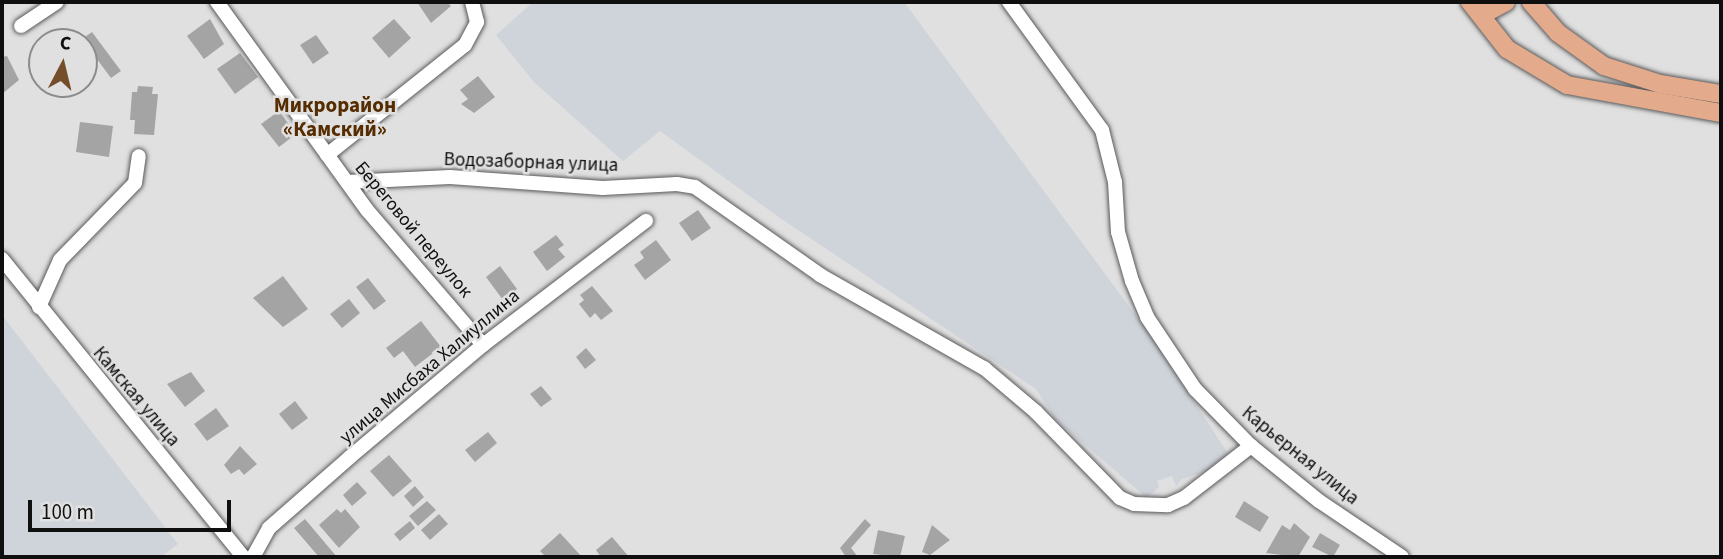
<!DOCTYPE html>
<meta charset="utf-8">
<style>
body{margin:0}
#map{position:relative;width:1723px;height:559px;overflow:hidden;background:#e0e0e1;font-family:"Source Sans 3",sans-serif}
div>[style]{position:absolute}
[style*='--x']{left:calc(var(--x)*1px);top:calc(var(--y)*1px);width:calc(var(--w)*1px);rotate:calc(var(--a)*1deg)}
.built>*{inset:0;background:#cfd3da}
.building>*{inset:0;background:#a4a4a5}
.roads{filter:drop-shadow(0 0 2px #5a5a5b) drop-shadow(0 0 2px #5a5a5b)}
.minor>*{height:14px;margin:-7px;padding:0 7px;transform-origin:7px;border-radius:7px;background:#fff}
.major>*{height:18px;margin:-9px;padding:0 9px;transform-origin:9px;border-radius:9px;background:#e3aa8c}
span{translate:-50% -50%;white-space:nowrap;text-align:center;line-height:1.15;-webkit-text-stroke:5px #e0e0e1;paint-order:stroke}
.street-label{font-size:19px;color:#0f0f0f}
.neighbourhood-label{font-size:21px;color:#552d00;font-weight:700}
.frame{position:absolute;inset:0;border:4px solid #0f0f0f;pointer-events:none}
.north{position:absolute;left:28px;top:28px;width:70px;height:70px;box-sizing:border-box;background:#e0e0e1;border:2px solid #8c8c8d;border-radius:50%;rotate:7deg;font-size:19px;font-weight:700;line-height:28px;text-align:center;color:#0f0f0f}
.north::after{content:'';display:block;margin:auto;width:24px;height:32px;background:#744e2a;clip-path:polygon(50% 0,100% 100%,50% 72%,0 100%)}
.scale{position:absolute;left:28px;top:500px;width:203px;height:32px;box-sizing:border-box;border:4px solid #0f0f0f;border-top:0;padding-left:9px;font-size:21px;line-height:24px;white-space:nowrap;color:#0f0f0f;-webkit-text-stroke:5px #e0e0e1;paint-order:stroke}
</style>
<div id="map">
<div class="built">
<div style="clip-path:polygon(533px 2px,904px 2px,1151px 336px,1229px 455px,1213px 465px,1214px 469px,1182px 479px,1176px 486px,1172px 476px,1157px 481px,1159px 487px,1147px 498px,1055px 419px,1036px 389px,780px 218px,660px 131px,623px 161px,534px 82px,496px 35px)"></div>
<div style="clip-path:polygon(2px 315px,178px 544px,161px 557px,2px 557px)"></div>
</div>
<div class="building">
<div style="clip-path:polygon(417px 2px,447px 2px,451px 6px,431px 23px)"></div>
<div style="clip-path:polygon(210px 19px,224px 44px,204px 59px,187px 36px)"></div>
<div style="clip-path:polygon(394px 19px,411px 38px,389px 58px,372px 38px)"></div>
<div style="clip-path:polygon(92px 32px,121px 71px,111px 78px,82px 39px)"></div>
<div style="clip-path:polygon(316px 35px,329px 53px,313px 64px,300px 45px)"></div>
<div style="clip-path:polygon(240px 53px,258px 77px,235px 94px,217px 69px)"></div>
<div style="clip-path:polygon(7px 56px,19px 80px,2px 94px,2px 57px)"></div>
<div style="clip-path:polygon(478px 76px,495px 97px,474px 113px,461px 104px,468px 99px,460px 90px)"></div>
<div style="clip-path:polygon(138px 86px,153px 87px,152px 94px,158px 94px,154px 135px,134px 134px,135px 120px,130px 120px,132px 92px,137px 92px)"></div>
<div style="clip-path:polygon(279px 111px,296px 134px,279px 147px,261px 124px)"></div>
<div style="clip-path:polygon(80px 122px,113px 126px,109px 157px,76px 152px)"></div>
<div style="clip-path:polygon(698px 210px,711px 228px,692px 241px,679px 223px)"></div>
<div style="clip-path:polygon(556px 235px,564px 245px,558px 249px,565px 257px,547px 271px,533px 252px)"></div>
<div style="clip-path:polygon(656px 240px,671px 260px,645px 280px,634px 265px,644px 258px,640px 252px)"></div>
<div style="clip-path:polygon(500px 266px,517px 289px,503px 300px,486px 277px)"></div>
<div style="clip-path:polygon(283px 276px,308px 309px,283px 327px,253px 298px)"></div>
<div style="clip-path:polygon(368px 278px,386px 301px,374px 310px,356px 287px)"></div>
<div style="clip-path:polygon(592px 286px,613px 311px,601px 320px,595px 313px,590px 318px,579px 304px,584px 300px,580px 295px)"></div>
<div style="clip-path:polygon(349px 299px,360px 313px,342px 328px,330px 314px)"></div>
<div style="clip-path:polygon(421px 321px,441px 347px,415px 367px,403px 351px,394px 358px,386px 348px)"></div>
<div style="clip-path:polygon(586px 348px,596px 360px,585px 369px,576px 357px)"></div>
<div style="clip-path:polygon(191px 372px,205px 391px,185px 407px,167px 384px)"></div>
<div style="clip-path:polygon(541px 386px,552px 399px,541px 407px,530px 394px)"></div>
<div style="clip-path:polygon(295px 401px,308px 418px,292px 430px,279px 414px)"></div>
<div style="clip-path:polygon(216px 408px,229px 426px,207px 441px,194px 424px)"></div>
<div style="clip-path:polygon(488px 432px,497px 443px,475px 462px,465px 450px)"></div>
<div style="clip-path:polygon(240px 446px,257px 464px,244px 475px,239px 469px,231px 474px,224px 465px)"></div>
<div style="clip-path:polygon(389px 455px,412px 481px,393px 497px,370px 471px)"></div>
<div style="clip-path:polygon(357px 482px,367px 493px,352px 506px,343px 495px)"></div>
<div style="clip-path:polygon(415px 486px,424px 497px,413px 507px,404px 496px)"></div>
<div style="clip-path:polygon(427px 501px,436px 510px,418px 526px,409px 516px)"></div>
<div style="clip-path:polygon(1244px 501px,1269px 517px,1260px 532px,1235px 517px)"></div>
<div style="clip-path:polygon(337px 509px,341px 513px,345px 509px,360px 527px,339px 548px,319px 525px)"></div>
<div style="clip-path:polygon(439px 514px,448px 524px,430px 540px,421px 530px)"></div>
<div style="clip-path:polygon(305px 519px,315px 531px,337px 557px,319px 557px,294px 528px)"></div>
<div style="clip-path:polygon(865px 519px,871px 525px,851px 548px,858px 557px,846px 557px,840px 548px)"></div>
<div style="clip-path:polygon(410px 521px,415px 528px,400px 541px,394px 534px)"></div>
<div style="clip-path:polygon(1294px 523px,1310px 537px,1298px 557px,1266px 553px,1282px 525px,1290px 530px)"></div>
<div style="clip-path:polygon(932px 525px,950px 540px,930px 555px,922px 552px)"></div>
<div style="clip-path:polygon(878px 530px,905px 536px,900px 557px,873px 554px)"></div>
<div style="clip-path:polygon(560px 533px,582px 557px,546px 557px,540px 551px)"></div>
<div style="clip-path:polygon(1320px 533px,1340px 545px,1333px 557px,1312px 547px)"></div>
<div style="clip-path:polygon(612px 537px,629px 557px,601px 557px,596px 550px)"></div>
</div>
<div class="roads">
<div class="minor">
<div style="--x:217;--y:2;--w:256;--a:54.2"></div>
<div style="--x:367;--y:210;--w:178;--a:49.3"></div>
<div style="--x:1009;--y:2;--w:158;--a:54"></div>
<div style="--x:1102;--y:130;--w:54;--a:76"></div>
<div style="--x:1115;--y:182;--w:50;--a:86.6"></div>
<div style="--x:1118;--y:232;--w:51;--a:74.1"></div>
<div style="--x:1132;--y:281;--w:39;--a:67"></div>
<div style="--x:1147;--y:317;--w:87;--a:56.3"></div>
<div style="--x:1195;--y:389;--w:80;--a:45.5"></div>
<div style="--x:1251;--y:446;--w:87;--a:39"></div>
<div style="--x:1319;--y:501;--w:100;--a:34"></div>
<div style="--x:21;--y:26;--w:43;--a:-33.7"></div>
<div style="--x:327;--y:155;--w:176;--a:-38.6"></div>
<div style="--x:465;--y:45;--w:26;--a:-62"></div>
<div style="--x:477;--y:22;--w:21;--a:-104"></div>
<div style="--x:347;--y:182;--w:103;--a:-2.8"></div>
<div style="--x:450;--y:177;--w:153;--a:4.1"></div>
<div style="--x:603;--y:188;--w:74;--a:-3.1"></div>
<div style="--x:677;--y:184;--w:18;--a:9"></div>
<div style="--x:695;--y:187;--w:153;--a:35.1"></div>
<div style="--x:820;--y:275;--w:189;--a:29.6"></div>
<div style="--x:984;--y:368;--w:68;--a:40.2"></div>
<div style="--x:1036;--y:412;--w:120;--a:45.7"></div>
<div style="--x:1120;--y:498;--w:15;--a:23"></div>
<div style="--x:1134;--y:504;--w:34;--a:2"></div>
<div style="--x:1168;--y:505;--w:17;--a:-24"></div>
<div style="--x:1184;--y:498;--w:85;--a:-37.8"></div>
<div style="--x:2;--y:259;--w:383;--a:51"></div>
<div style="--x:39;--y:307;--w:51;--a:-65.9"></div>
<div style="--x:60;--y:260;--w:107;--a:-45.8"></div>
<div style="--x:135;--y:183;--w:27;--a:-82"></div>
<div style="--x:253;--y:557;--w:33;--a:-61"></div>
<div style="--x:269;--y:528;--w:108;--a:-41.2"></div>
<div style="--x:350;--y:457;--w:174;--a:-40.1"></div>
<div style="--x:483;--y:345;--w:205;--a:-37.3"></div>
</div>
<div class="major">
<div style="--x:1470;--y:2;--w:60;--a:51.8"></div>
<div style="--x:1507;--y:49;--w:70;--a:31"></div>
<div style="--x:1567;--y:85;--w:157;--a:10.3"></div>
<div style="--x:1473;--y:2;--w:18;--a:29"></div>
<div style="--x:1489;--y:11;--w:19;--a:-28"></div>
<div style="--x:1531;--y:2;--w:41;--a:48.9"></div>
<div style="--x:1558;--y:33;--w:57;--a:35.7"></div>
<div style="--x:1604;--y:66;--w:59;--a:17.8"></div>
<div style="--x:1660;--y:84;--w:62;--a:9.3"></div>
</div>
</div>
<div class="street-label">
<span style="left:531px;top:163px;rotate:2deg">Водозаборная улица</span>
<span style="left:413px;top:230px;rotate:50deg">Береговой переулок</span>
<span style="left:430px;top:367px;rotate:-40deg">улица Мисбаха Халиуллина</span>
<span style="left:136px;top:397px;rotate:50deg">Камская улица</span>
<span style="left:1300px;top:456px;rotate:39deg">Карьерная улица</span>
</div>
<div class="neighbourhood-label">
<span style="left:335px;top:117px">Микрорайон<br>«Камский»</span>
</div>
<div class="frame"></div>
<div class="north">С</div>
<div class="scale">100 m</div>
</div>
